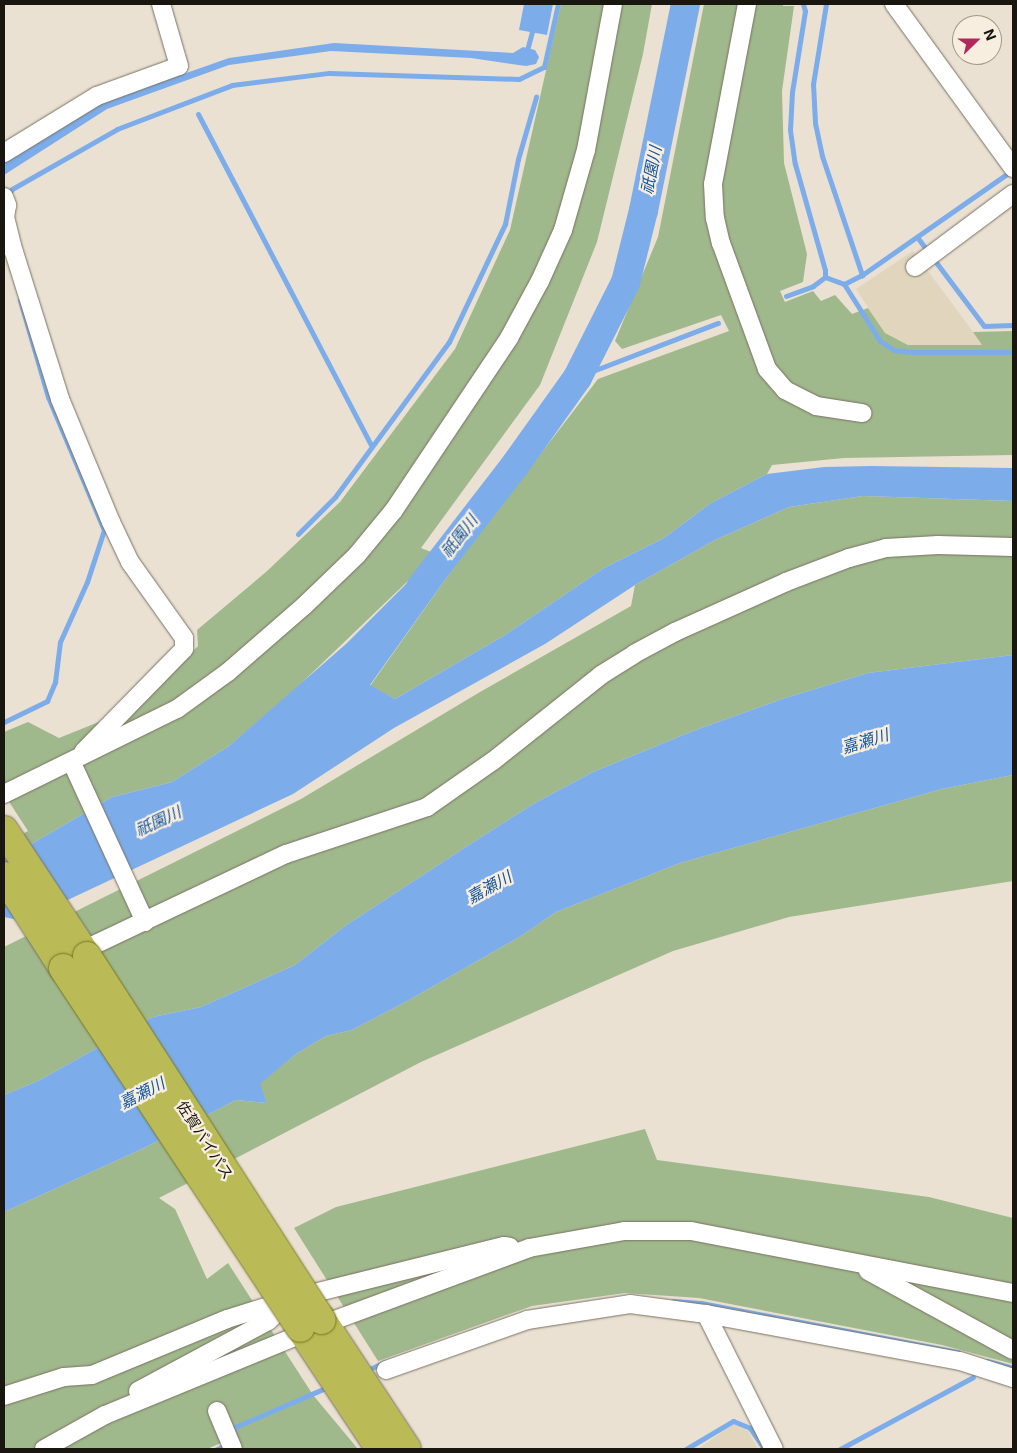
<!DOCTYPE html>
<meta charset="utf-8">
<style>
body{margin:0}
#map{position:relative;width:1017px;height:1453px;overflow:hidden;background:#eae1d2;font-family:Inter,"Noto Sans JP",sans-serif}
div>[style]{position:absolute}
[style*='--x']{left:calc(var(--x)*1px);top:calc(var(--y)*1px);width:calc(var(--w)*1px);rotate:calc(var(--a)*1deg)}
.built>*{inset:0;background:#e1d5be}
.green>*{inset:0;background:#a0b98c}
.water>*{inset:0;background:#7cadea}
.stream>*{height:5px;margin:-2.5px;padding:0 2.5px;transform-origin:2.5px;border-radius:2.5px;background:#7cadea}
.river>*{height:29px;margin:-14.5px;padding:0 14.5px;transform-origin:14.5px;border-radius:14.5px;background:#7cadea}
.roads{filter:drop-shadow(0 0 1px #797264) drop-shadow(0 0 1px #797264)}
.minor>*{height:18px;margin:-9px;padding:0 9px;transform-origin:9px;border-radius:9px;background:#fff}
.trunk>*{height:28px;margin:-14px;padding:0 14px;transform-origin:14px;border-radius:14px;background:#baba57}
.bridges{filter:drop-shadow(0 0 1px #777623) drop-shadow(0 0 1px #777623)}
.trunk-bridge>*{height:28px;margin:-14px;padding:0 14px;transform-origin:14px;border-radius:14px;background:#baba57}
span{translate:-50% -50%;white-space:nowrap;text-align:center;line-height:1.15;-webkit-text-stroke:4.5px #f7eedf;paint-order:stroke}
.street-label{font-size:15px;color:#191610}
.water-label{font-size:16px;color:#14569e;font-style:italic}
.frame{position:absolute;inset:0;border:5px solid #191610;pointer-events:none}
.north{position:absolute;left:952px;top:15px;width:50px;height:50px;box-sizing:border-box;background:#f7eedf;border:1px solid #9e988c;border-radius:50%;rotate:68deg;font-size:14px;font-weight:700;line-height:20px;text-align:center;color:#191610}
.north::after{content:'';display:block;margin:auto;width:18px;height:22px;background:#b4275d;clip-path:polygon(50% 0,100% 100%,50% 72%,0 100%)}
</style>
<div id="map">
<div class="built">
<div style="clip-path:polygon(913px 251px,983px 345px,908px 345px,885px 333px,856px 289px)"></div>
<div style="clip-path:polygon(733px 1424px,748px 1431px,758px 1449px,698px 1449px)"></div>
</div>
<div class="green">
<div style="clip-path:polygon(561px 4px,652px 4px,643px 54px,597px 242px,540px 385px,421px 548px,436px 554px,288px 696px,229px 746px,172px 782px,112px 797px,4px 860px,4px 844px,28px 831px,4px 794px,4px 732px,28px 722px,59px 738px,136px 707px,198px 646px,197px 630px,266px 572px,340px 502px,455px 349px,510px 230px)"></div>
<div style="clip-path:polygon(704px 4px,783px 4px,783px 6px,794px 6px,782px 91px,784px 163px,807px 254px,803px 282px,780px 291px,785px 302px,813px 291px,821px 301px,835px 295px,852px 314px,868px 308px,885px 333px,908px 345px,982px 345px,973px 332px,1013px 331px,1013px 455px,844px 458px,772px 465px,767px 474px,711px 503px,664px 538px,604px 568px,505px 635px,395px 699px,370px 686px,457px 563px,598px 379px,729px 331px,721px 315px,622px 349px,615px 341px,658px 237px)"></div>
<div style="clip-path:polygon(863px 496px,1013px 501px,1013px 655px,868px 673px,782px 699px,693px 731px,593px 772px,535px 803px,475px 841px,345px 926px,295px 965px,201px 1007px,153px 1017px,38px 1081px,4px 1095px,4px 947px,301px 799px,480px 692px,631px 606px,635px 585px,715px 540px,789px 507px)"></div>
<div style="clip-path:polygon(1013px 775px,1013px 881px,789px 917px,673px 951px,421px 1062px,159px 1198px,175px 1209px,207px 1279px,228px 1263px,313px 1395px,358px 1449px,235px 1449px,221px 1443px,207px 1449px,4px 1449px,4px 1212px,144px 1148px,236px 1100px,267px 1103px,259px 1084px,296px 1054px,326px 1036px,352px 1030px,409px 1000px,521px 936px,556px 912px,680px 863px,942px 789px)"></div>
<div style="clip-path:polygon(645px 1129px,657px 1160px,929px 1197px,1013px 1218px,1013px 1364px,942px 1345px,699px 1298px,625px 1293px,532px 1306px,378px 1361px,294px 1228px,336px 1207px)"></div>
</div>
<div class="water">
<div style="clip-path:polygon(524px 4px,553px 4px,547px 35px,519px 30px)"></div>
<div style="clip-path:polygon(334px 43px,513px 53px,523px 47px,535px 50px,539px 57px,536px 64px,526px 66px,471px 58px,331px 51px,229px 65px,107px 109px,4px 175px,4px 163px,101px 103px,229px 58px)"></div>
<div style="clip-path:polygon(872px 466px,1013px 468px,1013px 501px,863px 496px,789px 507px,715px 540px,635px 585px,545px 644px,394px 728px,293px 794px,23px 921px,4px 917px,4px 860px,112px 797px,172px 782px,229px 746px,346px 644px,436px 554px,457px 563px,370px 685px,395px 699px,505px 635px,604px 568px,664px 538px,711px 503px,767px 474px,824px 467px)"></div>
<div style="clip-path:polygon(1013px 655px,1013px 775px,942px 789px,680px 863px,556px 912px,521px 936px,409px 1000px,352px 1030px,326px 1036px,296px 1054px,260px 1084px,267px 1103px,236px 1100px,144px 1148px,4px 1212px,4px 1095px,38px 1081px,153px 1017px,201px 1007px,295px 965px,345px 926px,475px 841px,535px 803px,593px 772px,693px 731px,782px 699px,868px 673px)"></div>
</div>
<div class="stream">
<div style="--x:803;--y:4;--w:7;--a:74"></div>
<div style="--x:805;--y:11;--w:82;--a:99.1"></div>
<div style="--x:792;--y:92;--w:38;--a:93"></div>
<div style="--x:790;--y:130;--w:34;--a:82"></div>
<div style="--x:795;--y:164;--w:110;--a:74.2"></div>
<div style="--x:825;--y:270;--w:7;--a:90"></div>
<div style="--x:826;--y:4;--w:81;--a:99.2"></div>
<div style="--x:813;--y:84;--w:39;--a:87"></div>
<div style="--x:815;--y:123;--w:34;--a:78"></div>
<div style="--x:822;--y:156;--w:126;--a:71.4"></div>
<div style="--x:862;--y:275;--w:182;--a:-34.9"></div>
<div style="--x:526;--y:54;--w:27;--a:-75"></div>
<div style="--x:198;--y:114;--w:373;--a:62.4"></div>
<div style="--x:8;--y:195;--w:7;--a:-56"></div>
<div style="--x:12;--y:189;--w:121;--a:-29.7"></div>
<div style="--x:117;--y:129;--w:123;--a:-20.9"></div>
<div style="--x:232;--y:85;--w:98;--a:-7.1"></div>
<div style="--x:329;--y:73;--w:190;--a:1.8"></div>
<div style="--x:519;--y:79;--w:28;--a:-26"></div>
<div style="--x:544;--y:67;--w:65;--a:-77.5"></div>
<div style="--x:917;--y:237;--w:111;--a:53"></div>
<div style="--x:984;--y:326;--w:29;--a:-2"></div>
<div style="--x:825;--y:277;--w:20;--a:20"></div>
<div style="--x:844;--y:284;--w:67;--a:57.7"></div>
<div style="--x:880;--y:341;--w:17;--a:33"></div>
<div style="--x:894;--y:350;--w:19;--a:6"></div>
<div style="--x:913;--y:352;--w:100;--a:0"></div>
<div style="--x:844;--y:284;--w:20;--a:-27"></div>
<div style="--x:786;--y:296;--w:29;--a:-20"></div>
<div style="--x:813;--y:286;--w:15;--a:-37"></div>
<div style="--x:577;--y:377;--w:151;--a:-21"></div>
<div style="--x:298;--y:534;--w:52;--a:-45"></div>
<div style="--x:335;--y:497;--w:192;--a:-53.7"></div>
<div style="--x:449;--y:342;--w:131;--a:-64.6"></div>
<div style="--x:505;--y:224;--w:66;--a:-78.7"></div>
<div style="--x:518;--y:159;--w:65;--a:-73.8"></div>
<div style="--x:4;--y:722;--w:48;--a:-26"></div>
<div style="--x:47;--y:701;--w:21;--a:-67"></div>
<div style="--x:55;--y:682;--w:40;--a:-82.9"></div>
<div style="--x:60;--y:642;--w:66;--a:-65.8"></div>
<div style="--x:87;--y:582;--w:55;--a:-71.9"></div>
<div style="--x:104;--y:530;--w:144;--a:-112.8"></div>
<div style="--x:48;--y:397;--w:101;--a:-106.1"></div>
<div style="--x:673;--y:1301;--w:28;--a:4"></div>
<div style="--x:701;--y:1303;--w:262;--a:10.8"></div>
<div style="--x:987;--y:1361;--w:27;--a:15"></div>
<div style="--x:365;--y:1371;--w:22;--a:-24"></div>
<div style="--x:235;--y:1434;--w:6;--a:-108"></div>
<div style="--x:233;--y:1428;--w:106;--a:-23.4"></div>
<div style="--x:217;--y:1449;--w:12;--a:-24"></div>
<div style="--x:686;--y:1449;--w:55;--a:-30.8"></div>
<div style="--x:733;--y:1421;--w:18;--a:22"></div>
<div style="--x:750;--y:1428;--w:25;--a:56"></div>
<div style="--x:840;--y:1449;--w:151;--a:-28.4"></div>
</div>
<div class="river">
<div style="--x:420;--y:587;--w:155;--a:-52.3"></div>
<div style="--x:515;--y:464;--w:107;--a:-54.5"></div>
<div style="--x:577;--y:377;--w:106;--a:-63.2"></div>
<div style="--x:625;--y:282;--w:74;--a:-76"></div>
<div style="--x:643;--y:210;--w:210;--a:-78.5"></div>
</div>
<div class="roads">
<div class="minor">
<div style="--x:747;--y:4;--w:183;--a:100.7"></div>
<div style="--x:713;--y:184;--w:34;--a:87"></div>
<div style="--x:715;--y:218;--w:26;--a:77"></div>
<div style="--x:721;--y:243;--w:134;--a:69.9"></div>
<div style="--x:767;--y:369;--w:28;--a:49"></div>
<div style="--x:785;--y:390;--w:35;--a:27"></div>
<div style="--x:816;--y:406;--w:47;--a:8.7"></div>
<div style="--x:894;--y:4;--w:203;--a:54"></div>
<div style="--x:4;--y:153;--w:109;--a:-31.5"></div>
<div style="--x:97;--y:96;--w:87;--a:-20.1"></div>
<div style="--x:179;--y:66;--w:65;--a:-106.2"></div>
<div style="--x:4;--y:197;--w:9;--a:69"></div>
<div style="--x:7;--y:205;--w:12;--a:99"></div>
<div style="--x:5;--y:217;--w:36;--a:76"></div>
<div style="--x:14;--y:252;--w:154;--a:72.6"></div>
<div style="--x:60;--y:399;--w:133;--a:67.5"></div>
<div style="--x:111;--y:522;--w:44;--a:64.6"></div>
<div style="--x:130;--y:562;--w:93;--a:54.6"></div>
<div style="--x:184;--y:638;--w:11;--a:90"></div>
<div style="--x:184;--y:649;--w:144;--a:134.4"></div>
<div style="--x:915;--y:267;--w:122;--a:-36.7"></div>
<div style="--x:72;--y:763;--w:175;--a:65.3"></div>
<div style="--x:4;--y:794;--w:193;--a:-26.2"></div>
<div style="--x:177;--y:709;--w:63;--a:-36"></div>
<div style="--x:228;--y:672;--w:101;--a:-41"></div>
<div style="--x:304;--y:606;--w:74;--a:-43.9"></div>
<div style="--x:357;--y:555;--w:58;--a:-50.6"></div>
<div style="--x:394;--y:510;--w:207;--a:-56.2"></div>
<div style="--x:509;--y:338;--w:65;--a:-61.5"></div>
<div style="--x:540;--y:281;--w:56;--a:-65.7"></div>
<div style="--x:563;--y:230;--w:83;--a:-74"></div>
<div style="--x:586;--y:150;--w:148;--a:-79.5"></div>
<div style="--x:75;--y:954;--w:233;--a:-25.4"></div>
<div style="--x:286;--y:854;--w:149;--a:-18.4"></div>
<div style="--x:427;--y:807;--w:80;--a:-34.9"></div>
<div style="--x:493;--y:761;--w:138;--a:-38.5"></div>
<div style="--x:601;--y:675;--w:39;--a:-32"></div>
<div style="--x:634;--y:654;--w:47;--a:-28.2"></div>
<div style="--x:675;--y:632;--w:122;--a:-24.2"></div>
<div style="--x:786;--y:582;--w:67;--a:-20.9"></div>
<div style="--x:849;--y:558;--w:38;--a:-15"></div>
<div style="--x:886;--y:548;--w:52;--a:-3.3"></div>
<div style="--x:938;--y:545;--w:75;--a:1.5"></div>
<div style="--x:868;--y:1271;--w:165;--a:28.6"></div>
<div style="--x:706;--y:1314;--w:151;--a:63.3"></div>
<div style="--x:324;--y:1324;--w:219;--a:-20.3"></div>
<div style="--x:529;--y:1248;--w:97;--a:-10.1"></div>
<div style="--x:624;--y:1231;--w:67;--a:0"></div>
<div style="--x:691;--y:1231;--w:328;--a:10.9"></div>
<div style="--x:386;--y:1370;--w:150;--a:-19.5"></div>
<div style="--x:527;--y:1320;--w:104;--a:-8.8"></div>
<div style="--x:630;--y:1304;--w:77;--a:7.5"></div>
<div style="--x:706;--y:1314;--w:258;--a:10.5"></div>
<div style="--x:960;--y:1361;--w:56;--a:17.8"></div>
<div style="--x:138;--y:1391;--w:148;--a:-28.3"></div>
<div style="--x:268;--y:1321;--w:27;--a:-42"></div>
<div style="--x:4;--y:1396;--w:63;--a:-17.6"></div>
<div style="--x:64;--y:1377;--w:28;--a:-4"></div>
<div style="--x:92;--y:1375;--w:146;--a:-22.5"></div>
<div style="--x:227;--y:1319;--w:70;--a:-17.4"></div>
<div style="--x:294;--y:1298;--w:216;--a:-13.9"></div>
<div style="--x:504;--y:1246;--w:6;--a:9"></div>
<div style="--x:217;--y:1411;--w:41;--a:67.2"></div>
<div style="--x:44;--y:1449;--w:70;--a:-29.1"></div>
<div style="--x:105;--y:1415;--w:215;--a:-22.4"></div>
</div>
<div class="trunk">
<div style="--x:4;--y:830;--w:151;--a:56.6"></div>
<div style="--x:4;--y:876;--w:109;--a:57.3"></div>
<div style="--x:322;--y:1320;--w:154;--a:56.6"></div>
<div style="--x:300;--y:1328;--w:145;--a:56.5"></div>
</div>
</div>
<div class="bridges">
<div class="trunk-bridge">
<div style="--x:87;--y:956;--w:433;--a:57.2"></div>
<div style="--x:63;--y:968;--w:431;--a:56.6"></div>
</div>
</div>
<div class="street-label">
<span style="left:205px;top:1140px;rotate:57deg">佐賀バイパス</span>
</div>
<div class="water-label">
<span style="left:651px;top:170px;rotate:-79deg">祇園川</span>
<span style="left:459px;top:536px;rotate:-52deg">祇園川</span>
<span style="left:865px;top:741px;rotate:-17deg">嘉瀬川</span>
<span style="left:158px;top:821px;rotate:-25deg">祇園川</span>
<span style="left:489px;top:887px;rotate:-29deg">嘉瀬川</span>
<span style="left:142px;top:1093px;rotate:-27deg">嘉瀬川</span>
</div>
<div class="frame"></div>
<div class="north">N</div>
</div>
